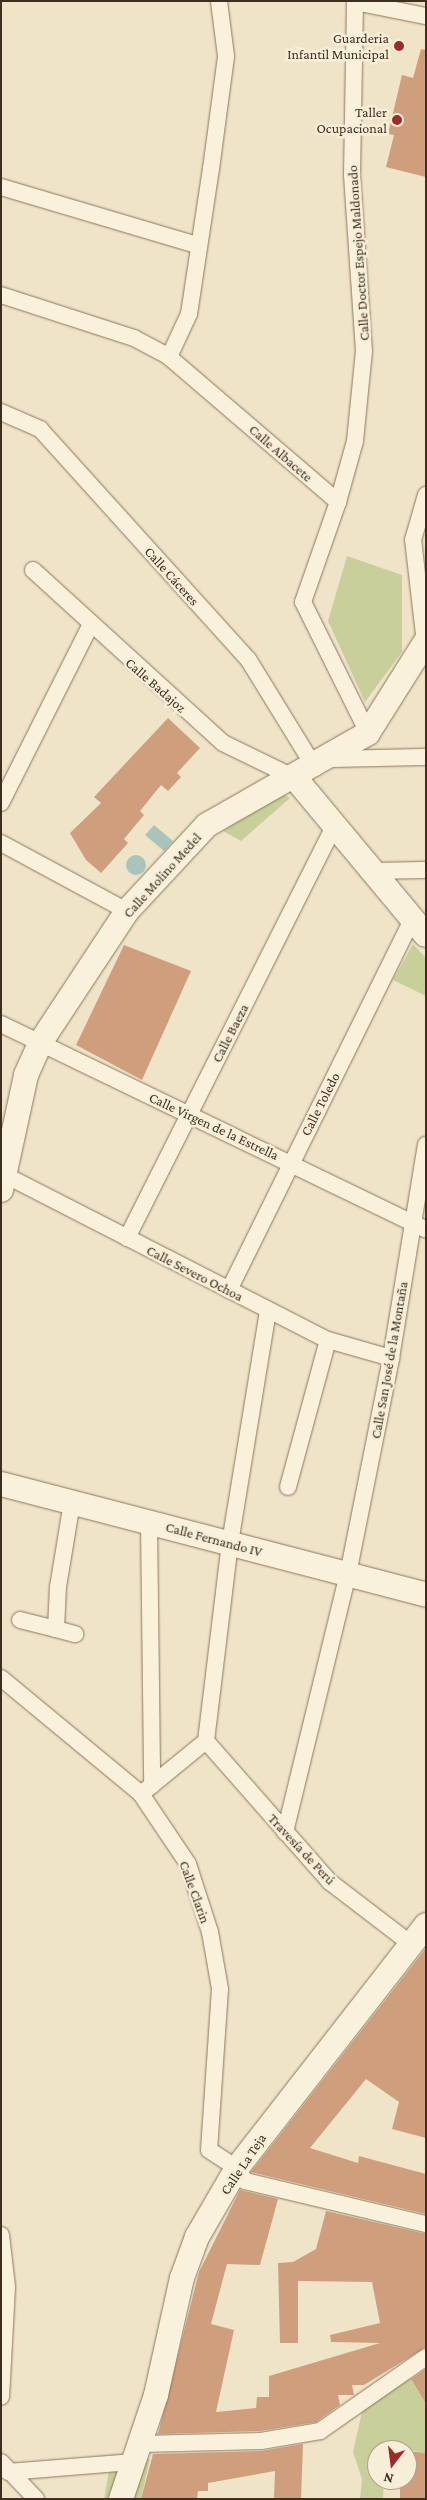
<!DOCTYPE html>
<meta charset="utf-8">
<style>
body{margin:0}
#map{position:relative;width:427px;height:2500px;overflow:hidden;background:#f0e4c8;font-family:"Crimson Pro",serif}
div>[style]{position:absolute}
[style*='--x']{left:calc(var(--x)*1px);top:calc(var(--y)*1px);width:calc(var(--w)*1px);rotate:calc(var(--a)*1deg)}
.green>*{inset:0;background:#c9cf9b}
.water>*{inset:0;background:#a9c4bc}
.round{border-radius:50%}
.building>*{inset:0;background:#cf9f7d}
.roads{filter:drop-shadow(0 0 1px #8d765c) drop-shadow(0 0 1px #8d765c)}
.street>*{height:16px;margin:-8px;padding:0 8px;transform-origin:8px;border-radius:8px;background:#faf1dc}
.secondary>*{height:24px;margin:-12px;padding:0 12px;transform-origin:12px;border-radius:12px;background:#faf1dc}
.dots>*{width:14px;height:14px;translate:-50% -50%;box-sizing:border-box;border:2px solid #f7eed8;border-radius:50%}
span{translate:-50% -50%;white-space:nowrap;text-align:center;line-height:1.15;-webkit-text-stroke:5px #f7eed8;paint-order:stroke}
.poi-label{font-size:14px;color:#3d2e20}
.right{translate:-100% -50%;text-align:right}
.street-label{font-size:14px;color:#3d2e20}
.frame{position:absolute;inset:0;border:2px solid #3d2e20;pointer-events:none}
.north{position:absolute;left:367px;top:2440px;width:50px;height:50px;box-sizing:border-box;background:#f7eed8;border:1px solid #ada18e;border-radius:50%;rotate:195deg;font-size:14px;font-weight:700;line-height:20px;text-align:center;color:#3d2e20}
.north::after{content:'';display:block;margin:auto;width:18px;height:22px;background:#9e2a2b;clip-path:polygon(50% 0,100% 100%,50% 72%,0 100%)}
</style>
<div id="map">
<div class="green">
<div style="clip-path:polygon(347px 556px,402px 575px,402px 652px,365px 702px,328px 621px)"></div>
<div style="clip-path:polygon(282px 793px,290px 798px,241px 841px,223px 831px)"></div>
<div style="clip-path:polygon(413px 944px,426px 958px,426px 996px,393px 980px)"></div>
<div style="clip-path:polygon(409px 2376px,426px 2404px,426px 2453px,395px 2448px,377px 2450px,377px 2480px,384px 2480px,383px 2499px,360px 2499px,362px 2479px,353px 2452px,363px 2407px)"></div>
<div style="clip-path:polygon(150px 2459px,141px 2499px,104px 2499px,110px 2465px)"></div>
</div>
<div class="water">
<div style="clip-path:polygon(154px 825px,173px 841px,164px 851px,145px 835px)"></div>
<div class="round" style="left:126px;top:855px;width:20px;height:20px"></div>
</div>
<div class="building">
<div style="clip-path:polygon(421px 49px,426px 50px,426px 177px,386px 167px,394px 135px,388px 134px,402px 75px,413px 78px)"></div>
<div style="clip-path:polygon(168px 718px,200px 748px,177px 773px,181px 777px,168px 791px,161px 785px,140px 811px,144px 815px,124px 839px,128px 843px,101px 873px,86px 860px,70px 833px,101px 803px,94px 797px)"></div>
<div style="clip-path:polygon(124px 945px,191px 971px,142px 1080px,76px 1045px)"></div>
<div style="clip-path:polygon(426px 1948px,426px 2138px,392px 2129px,399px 2102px,366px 2079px,310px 2148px,358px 2163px,359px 2156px,426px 2174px,426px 2214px,251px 2172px)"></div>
<div style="clip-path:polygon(240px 2190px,278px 2199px,260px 2265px,227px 2264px,211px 2324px,234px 2330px,216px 2412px,256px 2408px,257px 2397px,269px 2397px,269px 2376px,380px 2343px,331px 2342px,330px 2335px,380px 2323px,372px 2282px,298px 2281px,298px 2343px,280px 2343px,278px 2263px,293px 2262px,316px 2249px,326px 2211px,426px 2234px,426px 2347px,364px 2385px,352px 2385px,354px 2395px,338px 2395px,340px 2405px,316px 2422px,260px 2431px,158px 2434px,199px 2272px)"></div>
<div style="clip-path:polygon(426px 2369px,426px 2404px,411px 2379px)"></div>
<div style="clip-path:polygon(303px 2444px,301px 2499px,274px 2499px,275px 2471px,208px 2483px,208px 2491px,198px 2491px,197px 2499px,141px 2499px,153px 2454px,261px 2451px)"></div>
<div style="clip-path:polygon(407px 2451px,426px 2453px,426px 2499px,400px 2499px,400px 2480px,407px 2480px)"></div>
</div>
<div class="roads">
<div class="street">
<div style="--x:355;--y:2;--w:72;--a:11.2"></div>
<div style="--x:1;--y:187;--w:204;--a:16.5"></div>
<div style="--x:1;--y:295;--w:140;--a:17.9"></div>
<div style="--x:134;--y:338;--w:40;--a:28"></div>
<div style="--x:169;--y:357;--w:223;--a:40.6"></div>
<div style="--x:338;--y:502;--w:106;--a:109.3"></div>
<div style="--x:303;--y:602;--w:146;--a:63.6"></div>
<div style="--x:169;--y:357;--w:47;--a:-65.1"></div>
<div style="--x:189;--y:314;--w:147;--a:-81.4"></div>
<div style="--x:211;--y:169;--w:114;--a:-82.4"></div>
<div style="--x:226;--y:56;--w:55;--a:-97.3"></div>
<div style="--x:1;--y:412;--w:43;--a:23.6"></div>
<div style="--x:40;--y:429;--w:310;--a:47.9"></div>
<div style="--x:248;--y:659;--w:128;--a:58.4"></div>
<div style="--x:338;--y:502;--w:63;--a:-74.4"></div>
<div style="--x:355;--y:441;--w:90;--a:-84.3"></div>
<div style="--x:364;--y:351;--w:176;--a:-93.9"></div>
<div style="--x:352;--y:175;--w:174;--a:-89"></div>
<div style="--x:33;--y:570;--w:257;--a:42.3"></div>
<div style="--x:223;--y:743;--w:80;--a:25.9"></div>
<div style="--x:425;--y:643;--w:104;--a:-96.6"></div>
<div style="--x:413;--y:540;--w:47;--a:-73.9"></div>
<div style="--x:329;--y:759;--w:97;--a:-1.2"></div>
<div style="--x:1;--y:803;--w:198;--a:-63.3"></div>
<div style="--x:1;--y:843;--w:143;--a:28.4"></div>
<div style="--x:372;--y:871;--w:54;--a:-1.1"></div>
<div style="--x:1;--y:1024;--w:472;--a:25.8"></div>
<div style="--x:5;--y:1175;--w:363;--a:27.1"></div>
<div style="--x:328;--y:1340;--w:66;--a:15.9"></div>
<div style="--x:127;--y:1238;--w:459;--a:-63.3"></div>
<div style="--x:229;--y:1290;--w:415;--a:-63.7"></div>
<div style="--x:288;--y:1487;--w:152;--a:-74.8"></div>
<div style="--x:149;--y:1523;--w:262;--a:89.3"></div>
<div style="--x:20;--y:1620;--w:37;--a:14"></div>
<div style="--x:56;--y:1629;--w:42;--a:-87.3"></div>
<div style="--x:58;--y:1587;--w:86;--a:-80.6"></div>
<div style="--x:56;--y:1629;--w:20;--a:15"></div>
<div style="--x:1;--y:1678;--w:182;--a:39.6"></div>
<div style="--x:141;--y:1794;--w:84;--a:56.1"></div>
<div style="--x:188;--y:1864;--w:71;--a:72.1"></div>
<div style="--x:210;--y:1932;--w:58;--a:80"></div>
<div style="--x:220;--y:1989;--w:161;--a:93.9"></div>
<div style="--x:209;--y:2150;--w:33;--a:33"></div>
<div style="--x:237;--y:2168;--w:15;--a:58"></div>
<div style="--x:245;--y:2181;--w:186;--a:13.4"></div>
<div style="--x:206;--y:1741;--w:188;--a:48.7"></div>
<div style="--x:330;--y:1882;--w:102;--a:37.4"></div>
<div style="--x:141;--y:1794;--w:84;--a:-39.2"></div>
<div style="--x:206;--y:1741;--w:199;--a:-83.1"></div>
<div style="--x:230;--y:1543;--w:236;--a:-80.7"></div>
<div style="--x:285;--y:1832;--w:266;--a:-76.3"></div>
<div style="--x:348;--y:1574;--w:220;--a:-78.7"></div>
<div style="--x:391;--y:1358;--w:216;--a:-80.7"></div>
<div style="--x:1;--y:2235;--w:52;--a:83.4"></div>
<div style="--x:7;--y:2287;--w:110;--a:93.1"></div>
<div style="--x:141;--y:2444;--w:120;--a:-1.4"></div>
<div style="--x:261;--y:2441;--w:60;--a:-9.6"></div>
<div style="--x:320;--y:2431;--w:129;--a:-34.9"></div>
<div style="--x:1;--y:2462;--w:51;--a:46.6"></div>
<div style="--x:8;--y:2472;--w:123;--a:-4.6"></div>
</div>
<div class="secondary">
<div style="--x:295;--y:778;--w:204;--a:50.2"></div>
<div style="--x:1;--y:1190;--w:118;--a:-77.7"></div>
<div style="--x:26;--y:1075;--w:35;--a:-66"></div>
<div style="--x:40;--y:1043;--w:158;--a:-56.6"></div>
<div style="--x:127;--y:911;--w:117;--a:-47.1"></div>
<div style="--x:207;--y:825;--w:185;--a:-29.7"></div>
<div style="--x:368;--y:733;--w:109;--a:-57.8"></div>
<div style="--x:1;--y:1484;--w:439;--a:14.6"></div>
<div style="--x:121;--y:2499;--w:110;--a:-71.4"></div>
<div style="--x:156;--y:2395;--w:120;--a:-77.5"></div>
<div style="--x:182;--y:2278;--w:44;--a:-69.9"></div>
<div style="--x:197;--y:2237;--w:80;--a:-59.9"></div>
<div style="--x:237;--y:2168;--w:308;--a:-52.1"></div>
</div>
</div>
<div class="dots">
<div style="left:399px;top:46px;background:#9e2a2b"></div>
<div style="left:397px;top:120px;background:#9e2a2b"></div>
</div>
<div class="poi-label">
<span class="right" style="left:389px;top:46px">Guarderia<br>Infantil Municipal</span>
<span class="right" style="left:387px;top:120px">Taller<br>Ocupacional</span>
</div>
<div class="street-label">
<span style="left:358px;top:253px;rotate:-94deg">Calle Doctor Espejo Maldonado</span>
<span style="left:281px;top:453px;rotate:41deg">Calle Albacete</span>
<span style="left:172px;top:576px;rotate:48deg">Calle Cáceres</span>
<span style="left:156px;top:685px;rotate:41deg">Calle Badajoz</span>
<span style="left:162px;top:875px;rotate:-48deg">Calle Molino Medel</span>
<span style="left:230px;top:1033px;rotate:-63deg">Calle Baeza</span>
<span style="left:320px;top:1104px;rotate:-63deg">Calle Toledo</span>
<span style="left:214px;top:1126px;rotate:25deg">Calle Virgen de la Estrella</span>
<span style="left:195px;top:1273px;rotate:27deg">Calle Severo Ochoa</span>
<span style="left:389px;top:1360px;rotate:-80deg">Calle San José de la Montaña</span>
<span style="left:214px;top:1539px;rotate:15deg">Calle Fernando IV</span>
<span style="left:302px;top:1849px;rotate:47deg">Travesía de Perú</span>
<span style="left:195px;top:1892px;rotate:70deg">Calle Clarin</span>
<span style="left:243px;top:2164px;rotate:-56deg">Calle La Teja</span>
</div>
<div class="frame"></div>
<div class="north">N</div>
</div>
